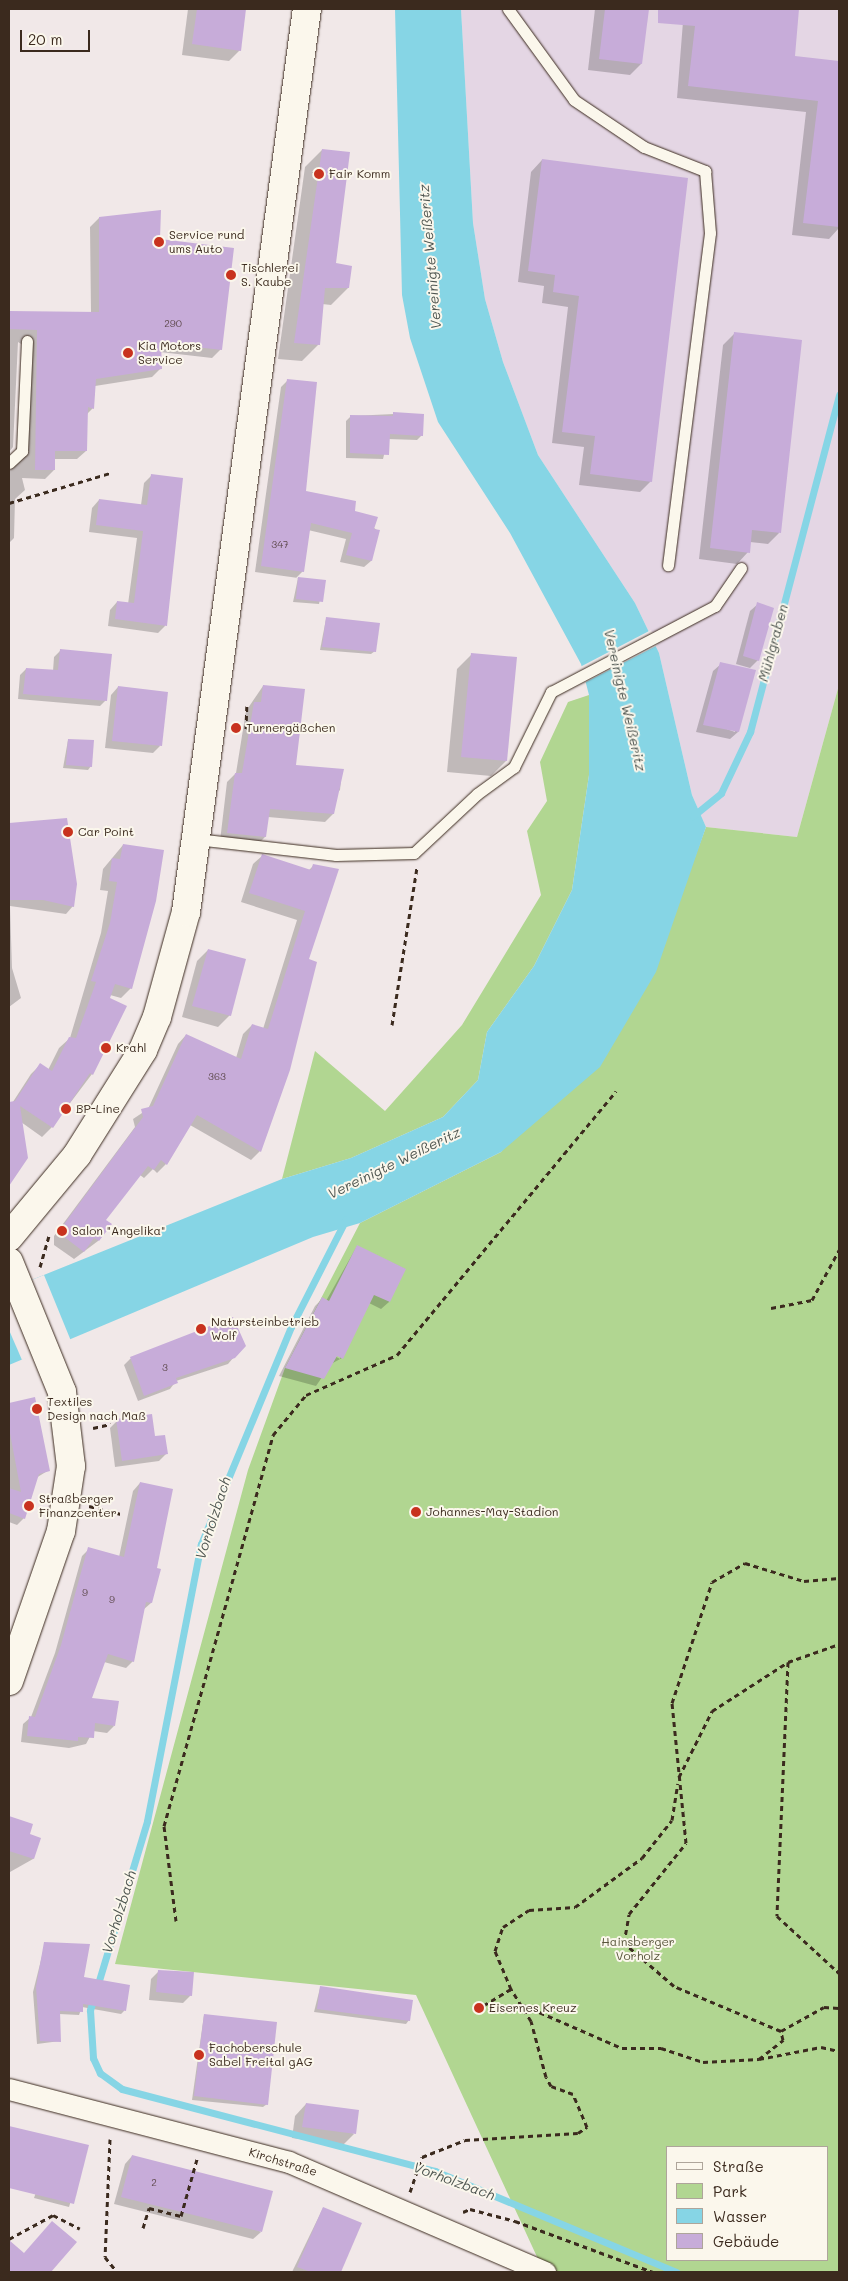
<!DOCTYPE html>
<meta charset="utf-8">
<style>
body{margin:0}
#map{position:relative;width:848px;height:2281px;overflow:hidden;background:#f1e8e8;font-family:Mali,sans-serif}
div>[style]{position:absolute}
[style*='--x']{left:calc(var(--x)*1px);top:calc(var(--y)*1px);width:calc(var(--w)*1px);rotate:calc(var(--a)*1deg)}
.built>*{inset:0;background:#e4d6e4}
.green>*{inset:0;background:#b1d691}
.water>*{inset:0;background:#86d5e5}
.pier>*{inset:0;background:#f1e8e8}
.shadow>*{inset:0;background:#0003}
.stream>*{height:7px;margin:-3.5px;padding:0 3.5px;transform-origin:3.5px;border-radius:3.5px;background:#86d5e5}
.building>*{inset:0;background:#c7acd9}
.path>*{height:3px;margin-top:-1.5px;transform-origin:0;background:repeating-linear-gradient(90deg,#3b2a1e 0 5px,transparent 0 9px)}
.roads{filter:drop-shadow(0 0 1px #3b2a1e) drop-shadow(0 0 1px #3b2a1e)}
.lane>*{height:11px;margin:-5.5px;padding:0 5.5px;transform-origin:5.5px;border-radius:5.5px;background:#fbf7ec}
.street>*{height:21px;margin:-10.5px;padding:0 10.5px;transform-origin:10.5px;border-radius:10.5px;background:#fbf7ec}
.secondary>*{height:28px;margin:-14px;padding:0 14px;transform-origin:14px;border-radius:14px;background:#fbf7ec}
.dots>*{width:14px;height:14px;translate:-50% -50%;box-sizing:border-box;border:2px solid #fbf7ec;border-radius:50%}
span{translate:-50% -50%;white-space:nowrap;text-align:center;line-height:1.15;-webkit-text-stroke:4px #fbf7ec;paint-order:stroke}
.number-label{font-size:10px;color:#5e4a4d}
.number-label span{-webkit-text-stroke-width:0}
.poi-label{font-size:12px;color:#3b2a1e}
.left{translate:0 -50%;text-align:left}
.park-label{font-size:12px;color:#58553b}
.street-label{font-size:12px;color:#3b2a1e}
.water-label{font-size:14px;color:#4e5550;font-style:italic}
.frame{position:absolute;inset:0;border:10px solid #3b2a1e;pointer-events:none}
.legend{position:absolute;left:666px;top:2146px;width:162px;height:115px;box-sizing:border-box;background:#fbf7ec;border:1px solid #aea59a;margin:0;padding:6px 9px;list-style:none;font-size:15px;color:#3b2a1e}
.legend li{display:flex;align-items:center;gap:10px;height:25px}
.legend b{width:25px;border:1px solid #aea59a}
.scale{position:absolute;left:20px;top:30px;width:70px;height:22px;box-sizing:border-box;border:2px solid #3b2a1e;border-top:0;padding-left:6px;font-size:15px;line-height:18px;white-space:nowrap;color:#3b2a1e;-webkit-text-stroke:4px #fbf7ec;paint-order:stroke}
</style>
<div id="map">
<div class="built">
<div style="clip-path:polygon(461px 9px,839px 9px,839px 685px,797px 837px,706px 827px,692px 795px,659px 653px,635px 603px,538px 455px,503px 362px,485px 299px,473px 223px)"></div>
</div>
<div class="green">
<div style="clip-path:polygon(evenodd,839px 685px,839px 2272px,544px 2272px,416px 1995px,115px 1964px,248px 1470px,285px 1368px,360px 1223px,501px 1152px,689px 873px,706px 827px,797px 837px,839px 685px,667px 2147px,827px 2147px,827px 2260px,667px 2260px,667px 2147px)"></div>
<div style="clip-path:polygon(589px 695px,589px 775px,572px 890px,534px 966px,487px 1032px,478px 1080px,443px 1117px,351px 1158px,282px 1179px,315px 1051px,385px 1111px,462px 1025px,541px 895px,527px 831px,547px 801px,540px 762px,568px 702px)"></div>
</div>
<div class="water">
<div style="clip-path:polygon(395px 9px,461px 9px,473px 223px,485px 299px,503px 362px,538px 455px,635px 603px,659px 653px,692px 795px,706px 827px,656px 972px,600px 1067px,501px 1152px,360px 1223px,313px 1237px,9px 1365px,9px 1289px,282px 1179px,351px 1158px,443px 1117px,478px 1080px,487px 1032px,534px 966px,572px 890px,589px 775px,589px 695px,581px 664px,510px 533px,438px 422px,410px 338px,402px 295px)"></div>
</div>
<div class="pier">
<div style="clip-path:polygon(651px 630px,658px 645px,584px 683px,580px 667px)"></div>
<div style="clip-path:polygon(44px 1275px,71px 1341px,22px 1360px,9px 1330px,9px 1289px)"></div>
</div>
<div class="shadow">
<div style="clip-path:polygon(188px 9px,245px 9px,240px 50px,229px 61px,182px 55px)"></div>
<div style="clip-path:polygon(595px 9px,647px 9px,641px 64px,630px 75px,588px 70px)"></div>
<div style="clip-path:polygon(684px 9px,797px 9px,794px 57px,839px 64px,839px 228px,829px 239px,792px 235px,806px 112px,677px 98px)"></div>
<div style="clip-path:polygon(322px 150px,335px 264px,348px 288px,331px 305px,322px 304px,319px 344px,302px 361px,278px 359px,305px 167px)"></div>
<div style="clip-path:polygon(542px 160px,651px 481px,640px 492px,579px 485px,584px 447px,552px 443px,568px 307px,542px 303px,544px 286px,518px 282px,531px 172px)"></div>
<div style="clip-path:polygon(99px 218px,158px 240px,221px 349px,212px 358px,160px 352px,161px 368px,152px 377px,95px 386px,93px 408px,86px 415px,86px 451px,77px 459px,54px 459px,54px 470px,45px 479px,22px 478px,25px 490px,15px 499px,14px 538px,9px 543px,9px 471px,21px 460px,26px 347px,18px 342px,13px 447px,9px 452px,9px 312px,91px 313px,90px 227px)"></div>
<div style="clip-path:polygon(734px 334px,779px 533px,768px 544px,750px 542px,748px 552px,737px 564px,699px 559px,723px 345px)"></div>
<div style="clip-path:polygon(287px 381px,305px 492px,354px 512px,378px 531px,371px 561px,364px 567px,340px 562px,346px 539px,308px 530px,303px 571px,296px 578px,324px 581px,319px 604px,293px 602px,298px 578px,255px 572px,281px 387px)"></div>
<div style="clip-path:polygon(394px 414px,422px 435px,417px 440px,388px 439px,383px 459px,346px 458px,346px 421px,351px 416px)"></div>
<div style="clip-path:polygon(152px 475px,165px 626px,158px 633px,108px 626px,110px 610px,117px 602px,128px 604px,137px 538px,89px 532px,92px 508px,99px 500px,141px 505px,144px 483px)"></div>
<div style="clip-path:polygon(758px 604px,758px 660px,750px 668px,736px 664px,750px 611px)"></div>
<div style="clip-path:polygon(326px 619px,375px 651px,371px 654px,320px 650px)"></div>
<div style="clip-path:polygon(60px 651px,106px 700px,100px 706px,18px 699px,20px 675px,26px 669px,53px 671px,54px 657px)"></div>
<div style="clip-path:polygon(472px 654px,506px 761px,491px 776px,447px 772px,457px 669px)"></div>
<div style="clip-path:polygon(evenodd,721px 664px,738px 732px,730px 739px,696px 732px,713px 671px,721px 664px,721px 727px,735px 730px,735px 732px,721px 727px)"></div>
<div style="clip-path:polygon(263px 686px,294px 766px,342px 770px,340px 790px,335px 795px,333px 814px,325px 822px,268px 817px,265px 837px,257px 845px,220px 841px,227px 782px,236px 773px,246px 711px)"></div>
<div style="clip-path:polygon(118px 687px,160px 746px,153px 753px,105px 748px,111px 695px)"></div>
<div style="clip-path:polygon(68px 740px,91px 766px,88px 770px,63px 768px)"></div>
<div style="clip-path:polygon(66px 820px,73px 906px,66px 914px,10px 906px,12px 968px,21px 998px,9px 1007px,9px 824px)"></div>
<div style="clip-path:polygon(123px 845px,131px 988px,121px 998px,110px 995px,108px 999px,125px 1007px,92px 1074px,52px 1127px,42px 1137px,21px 1122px,27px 1158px,9px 1183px,9px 1108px,31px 1074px,40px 1065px,48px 1070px,59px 1048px,70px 1038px,101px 933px,108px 891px,100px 890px,103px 869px)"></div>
<div style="clip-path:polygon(262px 856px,308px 871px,313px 866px,307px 960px,260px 1151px,251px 1160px,190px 1125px,166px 1164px,157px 1173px,153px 1169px,144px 1178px,140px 1175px,104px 1220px,98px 1241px,74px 1259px,54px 1245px,54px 1236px,135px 1127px,133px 1119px,148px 1109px,178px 1044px,186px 1035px,236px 1058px,243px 1034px,252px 1025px,263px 1029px,297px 920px,241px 902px,253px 864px)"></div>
<div style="clip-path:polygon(208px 950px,230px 1015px,218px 1027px,182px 1017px,197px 961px)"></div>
<div style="clip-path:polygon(evenodd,357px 1246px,405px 1269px,389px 1302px,381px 1309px,369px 1303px,342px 1358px,331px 1364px,316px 1386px,279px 1376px,315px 1306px,322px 1299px,326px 1301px,357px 1246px,331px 1354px,340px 1356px,340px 1359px,331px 1354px)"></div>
<div style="clip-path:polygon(233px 1319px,234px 1357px,228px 1364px,176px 1381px,170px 1389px,138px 1401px,124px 1365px,130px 1359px)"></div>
<div style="clip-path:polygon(34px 1398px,49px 1470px,36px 1478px,24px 1518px,17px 1525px,9px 1522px,9px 1404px)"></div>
<div style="clip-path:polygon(117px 1421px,154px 1437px,166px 1454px,159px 1461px,115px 1467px,110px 1428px)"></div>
<div style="clip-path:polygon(140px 1483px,155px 1569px,151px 1603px,143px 1610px,133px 1661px,126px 1668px,104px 1662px,90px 1699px,114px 1726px,107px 1733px,93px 1731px,86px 1744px,69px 1748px,21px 1742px,23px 1724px,31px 1717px,55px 1653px,82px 1556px,89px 1549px,119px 1557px,133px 1491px)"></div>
<div style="clip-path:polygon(9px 1817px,31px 1825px,28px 1834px,40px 1839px,33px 1859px,10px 1872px)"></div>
<div style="clip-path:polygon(45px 1944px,83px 1978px,129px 1986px,124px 2011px,121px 2014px,82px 2007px,79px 2015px,59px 2014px,60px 2041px,37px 2044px,33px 1992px)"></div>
<div style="clip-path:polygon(159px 1971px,191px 1995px,183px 2003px,149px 2000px,151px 1979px)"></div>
<div style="clip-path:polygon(320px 1988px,409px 2020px,406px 2024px,314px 2012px)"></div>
<div style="clip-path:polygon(204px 2015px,267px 2104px,263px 2107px,192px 2100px)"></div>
<div style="clip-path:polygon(306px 2104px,354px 2134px,343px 2145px,292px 2138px,295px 2116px)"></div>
<div style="clip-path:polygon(9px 2128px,88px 2146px,69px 2207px,34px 2198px,36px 2192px,9px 2185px)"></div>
<div style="clip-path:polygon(132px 2156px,261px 2232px,253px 2239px,114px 2204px,125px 2164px)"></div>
<div style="clip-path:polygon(323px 2208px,360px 2224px,339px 2272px,292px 2272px)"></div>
</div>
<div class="stream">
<div style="--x:693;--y:816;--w:36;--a:-39"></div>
<div style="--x:721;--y:793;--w:68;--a:-64.6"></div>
<div style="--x:750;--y:732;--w:349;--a:-75.2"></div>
<div style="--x:97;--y:1987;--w:173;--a:-73.2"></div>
<div style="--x:147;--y:1821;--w:282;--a:-79"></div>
<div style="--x:201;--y:1544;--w:235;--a:-67.5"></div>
<div style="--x:291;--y:1327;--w:121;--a:-63"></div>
<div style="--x:94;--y:1997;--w:14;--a:107"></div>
<div style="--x:90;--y:2010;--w:48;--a:86.4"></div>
<div style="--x:93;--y:2058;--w:17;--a:65"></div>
<div style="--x:100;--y:2073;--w:27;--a:36"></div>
<div style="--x:122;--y:2089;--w:324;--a:14.7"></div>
<div style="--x:435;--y:2171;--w:262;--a:22.7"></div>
</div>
<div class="building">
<div style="clip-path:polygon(197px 9px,246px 9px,241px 51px,192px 44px)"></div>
<div style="clip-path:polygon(605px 9px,649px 9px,642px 64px,599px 59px)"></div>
<div style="clip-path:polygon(658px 9px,799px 9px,795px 56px,839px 61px,839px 227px,803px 223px,818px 101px,688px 86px,695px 26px,658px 23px)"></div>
<div style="clip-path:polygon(322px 149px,350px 152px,336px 263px,352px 266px,349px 288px,325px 288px,320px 345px,294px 343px)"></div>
<div style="clip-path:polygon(542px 159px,688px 178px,652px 482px,590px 474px,595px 436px,562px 432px,579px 296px,553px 292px,555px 275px,528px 271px)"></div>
<div style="clip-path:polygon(161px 210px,160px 239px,234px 248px,222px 350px,161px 343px,162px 369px,96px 379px,94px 409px,88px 407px,87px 451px,55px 451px,55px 470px,35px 470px,37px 330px,9px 329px,9px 311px,99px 312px,99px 217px)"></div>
<div style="clip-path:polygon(734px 332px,802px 340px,781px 533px,752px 530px,750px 553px,710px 548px)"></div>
<div style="clip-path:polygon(287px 379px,317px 382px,306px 491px,356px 501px,355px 511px,378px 517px,374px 529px,380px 530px,372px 561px,346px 555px,352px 533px,311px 523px,304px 572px,261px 566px)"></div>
<div style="clip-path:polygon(393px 412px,424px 414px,423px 436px,390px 434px,389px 455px,350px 453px,350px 415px,393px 416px)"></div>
<div style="clip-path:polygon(151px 474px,183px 478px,167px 626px,115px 619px,117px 601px,134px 603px,143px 531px,96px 525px,99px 499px,147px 505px)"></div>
<div style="clip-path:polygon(298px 577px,326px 580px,323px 602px,296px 599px)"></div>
<div style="clip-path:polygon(757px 602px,774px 608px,759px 661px,743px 656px)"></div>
<div style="clip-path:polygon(326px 617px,380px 623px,376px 652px,322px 647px)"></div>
<div style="clip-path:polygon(60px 649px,112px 654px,107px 701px,23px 694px,26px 668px,58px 670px)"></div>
<div style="clip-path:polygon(471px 653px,517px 657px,507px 761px,461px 757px)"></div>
<div style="clip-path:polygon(720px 662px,756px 670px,739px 732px,703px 725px)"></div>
<div style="clip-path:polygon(263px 685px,305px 689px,296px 765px,344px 769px,334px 814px,270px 809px,266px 837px,227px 833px,235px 773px,242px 773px,254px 702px,261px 702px)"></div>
<div style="clip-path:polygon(118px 686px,168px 692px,162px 746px,112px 741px)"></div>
<div style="clip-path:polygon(68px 739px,94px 740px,92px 767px,66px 765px)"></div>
<div style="clip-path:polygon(67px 818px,77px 884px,74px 907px,43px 900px,9px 900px,9px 823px)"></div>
<div style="clip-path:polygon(123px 844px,164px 850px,156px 901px,132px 989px,115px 984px,110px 998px,127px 1006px,93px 1075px,90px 1073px,53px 1128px,20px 1106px,28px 1158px,9px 1186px,9px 1102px,15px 1101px,40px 1063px,52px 1071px,69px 1037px,76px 1038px,96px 982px,91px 981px,110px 923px,117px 882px,109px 881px,112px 858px,120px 859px)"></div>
<div style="clip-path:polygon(262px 854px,311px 870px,313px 864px,339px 869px,309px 959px,317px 962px,290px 1070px,261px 1152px,197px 1115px,167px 1165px,161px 1160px,154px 1170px,148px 1166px,106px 1220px,112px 1224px,106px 1232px,99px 1241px,94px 1238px,84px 1252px,63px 1236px,62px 1227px,143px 1117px,141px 1109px,153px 1106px,186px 1034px,241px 1059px,252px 1024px,268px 1029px,305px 911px,249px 893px)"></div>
<div style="clip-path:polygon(208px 949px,246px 959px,231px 1016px,192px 1006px)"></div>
<div style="clip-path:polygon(357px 1245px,406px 1269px,390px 1302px,374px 1295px,343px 1359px,337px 1356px,324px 1379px,285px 1368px,322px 1297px,329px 1301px)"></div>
<div style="clip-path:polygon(233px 1317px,246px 1346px,235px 1358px,176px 1378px,178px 1383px,144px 1396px,130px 1357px)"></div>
<div style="clip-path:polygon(35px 1397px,50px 1471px,39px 1474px,25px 1519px,9px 1513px,9px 1488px,21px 1492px,9px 1428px,9px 1403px)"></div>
<div style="clip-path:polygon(152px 1414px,155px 1436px,165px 1435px,168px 1454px,122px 1461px,116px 1419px)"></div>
<div style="clip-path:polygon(140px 1482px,173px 1489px,157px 1568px,161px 1569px,152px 1603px,146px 1602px,134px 1662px,108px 1654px,92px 1698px,119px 1701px,115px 1726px,95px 1723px,94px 1738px,78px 1737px,78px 1741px,27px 1736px,29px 1716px,35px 1717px,61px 1645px,88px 1547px,124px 1557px)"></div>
<div style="clip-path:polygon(9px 1816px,33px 1824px,30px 1834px,41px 1838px,34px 1859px,9px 1851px)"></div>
<div style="clip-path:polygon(44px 1942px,90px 1944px,84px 1977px,130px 1985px,126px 2011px,83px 2004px,83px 2012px,60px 2011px,61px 2042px,40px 2041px,36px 1987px)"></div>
<div style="clip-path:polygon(158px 1970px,194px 1972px,192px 1996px,156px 1992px)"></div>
<div style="clip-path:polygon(320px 1986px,413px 2000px,410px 2021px,317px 2009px)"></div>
<div style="clip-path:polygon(204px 2014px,277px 2022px,268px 2105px,194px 2096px)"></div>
<div style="clip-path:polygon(306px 2103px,359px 2110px,356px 2134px,302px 2127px)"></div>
<div style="clip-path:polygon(9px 2126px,89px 2145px,74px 2204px,9px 2188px)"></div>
<div style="clip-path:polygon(132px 2155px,273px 2191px,262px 2232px,121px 2197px)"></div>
<div style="clip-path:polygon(323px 2207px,362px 2223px,341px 2272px,311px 2272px,297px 2267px)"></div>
<div style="clip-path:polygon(52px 2221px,77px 2242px,51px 2272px,9px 2272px,9px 2240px,24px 2253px)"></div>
</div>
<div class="path">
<div style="--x:312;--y:173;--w:7;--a:8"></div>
<div style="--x:9;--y:503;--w:105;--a:-16.5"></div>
<div style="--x:237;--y:728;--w:9;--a:6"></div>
<div style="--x:246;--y:729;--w:23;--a:-88"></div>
<div style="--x:392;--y:1025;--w:159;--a:-81"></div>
<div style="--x:40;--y:1267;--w:32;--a:-74"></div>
<div style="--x:771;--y:1308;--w:42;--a:-11"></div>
<div style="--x:812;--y:1300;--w:57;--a:-61.6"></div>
<div style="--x:93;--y:1428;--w:18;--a:-13"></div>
<div style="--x:89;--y:1506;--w:34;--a:14"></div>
<div style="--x:788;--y:1662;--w:254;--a:92.5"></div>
<div style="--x:777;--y:1916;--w:84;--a:42.6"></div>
<div style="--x:679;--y:1777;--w:74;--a:-63.4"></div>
<div style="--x:712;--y:1711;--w:90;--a:-32.8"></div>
<div style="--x:788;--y:1662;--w:54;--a:-19.4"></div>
<div style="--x:176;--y:1921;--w:96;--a:-97.2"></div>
<div style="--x:164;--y:1826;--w:406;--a:-74.4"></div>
<div style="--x:273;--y:1435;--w:52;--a:-50.5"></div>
<div style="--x:306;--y:1395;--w:99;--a:-23.7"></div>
<div style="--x:397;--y:1355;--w:343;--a:-50.3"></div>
<div style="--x:511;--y:1989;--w:41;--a:-112.8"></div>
<div style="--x:495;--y:1951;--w:25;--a:-72"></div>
<div style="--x:503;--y:1927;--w:31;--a:-33"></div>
<div style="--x:529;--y:1910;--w:46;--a:-3.7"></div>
<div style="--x:575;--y:1907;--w:83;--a:-36.2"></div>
<div style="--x:642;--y:1858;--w:48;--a:-51.7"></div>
<div style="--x:672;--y:1820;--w:37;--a:-81"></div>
<div style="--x:523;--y:2005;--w:108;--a:23.5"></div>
<div style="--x:622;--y:2048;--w:39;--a:0"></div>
<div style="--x:661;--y:2048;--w:44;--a:18.4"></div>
<div style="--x:703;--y:2062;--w:56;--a:-3.1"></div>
<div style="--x:759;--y:2059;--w:31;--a:-38"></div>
<div style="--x:783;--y:2040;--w:9;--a:-103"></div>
<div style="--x:781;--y:2031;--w:116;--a:-157.2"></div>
<div style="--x:674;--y:1986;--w:66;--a:-139.3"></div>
<div style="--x:624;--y:1943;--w:29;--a:-80"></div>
<div style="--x:629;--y:1914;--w:91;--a:-51.2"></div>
<div style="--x:686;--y:1843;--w:141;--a:-95.7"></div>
<div style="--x:672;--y:1703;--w:127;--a:-71.7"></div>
<div style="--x:712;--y:1582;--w:38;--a:-30"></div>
<div style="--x:745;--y:1563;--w:62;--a:17"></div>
<div style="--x:804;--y:1581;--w:35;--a:-5"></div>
<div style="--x:781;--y:2031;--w:49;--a:-29.2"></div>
<div style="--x:824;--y:2007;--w:15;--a:4"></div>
<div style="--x:759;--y:2059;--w:63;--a:-11"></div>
<div style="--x:821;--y:2047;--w:18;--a:13"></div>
<div style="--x:110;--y:2139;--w:118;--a:92.4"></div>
<div style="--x:105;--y:2257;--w:19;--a:51"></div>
<div style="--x:410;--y:2192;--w:37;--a:-71"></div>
<div style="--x:422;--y:2157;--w:46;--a:-21.6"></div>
<div style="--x:465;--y:2140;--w:113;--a:-3.5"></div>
<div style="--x:578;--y:2133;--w:11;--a:-34"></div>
<div style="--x:587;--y:2127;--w:36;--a:-113"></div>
<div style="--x:573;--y:2094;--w:23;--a:-160"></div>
<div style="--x:551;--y:2086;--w:10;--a:-119"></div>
<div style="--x:546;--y:2077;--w:58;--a:-105"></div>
<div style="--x:531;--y:2021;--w:38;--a:-122"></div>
<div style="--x:511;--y:1989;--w:37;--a:149"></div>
<div style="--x:463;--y:2212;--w:8;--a:-23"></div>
<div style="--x:470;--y:2209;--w:47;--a:14.9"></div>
<div style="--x:515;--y:2221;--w:147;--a:20.3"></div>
<div style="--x:143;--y:2228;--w:21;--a:-73"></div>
<div style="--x:149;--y:2208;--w:33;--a:14"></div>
<div style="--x:181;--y:2216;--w:59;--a:-74.3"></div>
<div style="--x:9;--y:2239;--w:50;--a:-28.6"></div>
<div style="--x:53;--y:2215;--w:30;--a:27"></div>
</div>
<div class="roads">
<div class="lane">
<div style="--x:508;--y:9;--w:112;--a:54"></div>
<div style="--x:574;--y:100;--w:84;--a:33.9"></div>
<div style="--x:644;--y:147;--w:66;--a:21.5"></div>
<div style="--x:705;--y:171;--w:62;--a:85.4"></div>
<div style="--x:710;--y:233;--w:335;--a:97.2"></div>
<div style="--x:9;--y:463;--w:18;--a:-43"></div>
<div style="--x:22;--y:451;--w:110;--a:-87.4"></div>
<div style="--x:196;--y:839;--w:141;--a:6.5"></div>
<div style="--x:336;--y:855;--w:78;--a:-1.5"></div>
<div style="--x:414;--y:853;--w:86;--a:-43.1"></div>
<div style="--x:477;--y:794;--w:46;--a:-36.1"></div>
<div style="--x:514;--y:767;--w:84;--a:-63.7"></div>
<div style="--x:551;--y:692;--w:185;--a:-27.7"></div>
<div style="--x:715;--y:606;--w:46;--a:-55.6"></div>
</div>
<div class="street">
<div style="--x:9;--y:2089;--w:289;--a:14.6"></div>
<div style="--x:289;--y:2162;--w:279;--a:23.3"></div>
</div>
<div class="secondary">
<div style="--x:9;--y:1237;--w:107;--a:-50.3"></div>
<div style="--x:77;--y:1155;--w:124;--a:-57.8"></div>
<div style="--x:143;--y:1050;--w:36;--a:-67"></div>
<div style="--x:157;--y:1017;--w:109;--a:-74.6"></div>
<div style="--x:186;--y:912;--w:911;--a:-82.37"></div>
<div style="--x:9;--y:1262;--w:140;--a:67.8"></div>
<div style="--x:62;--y:1392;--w:75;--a:83.1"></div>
<div style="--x:71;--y:1466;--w:66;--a:98.7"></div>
<div style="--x:61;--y:1531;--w:159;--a:109.1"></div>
</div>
</div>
<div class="dots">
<div style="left:319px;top:174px;background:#c8321e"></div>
<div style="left:159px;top:242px;background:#c8321e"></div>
<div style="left:231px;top:275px;background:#c8321e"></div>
<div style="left:128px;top:353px;background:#c8321e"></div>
<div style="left:236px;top:728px;background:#c8321e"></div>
<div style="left:68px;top:832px;background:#c8321e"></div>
<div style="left:106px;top:1048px;background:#c8321e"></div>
<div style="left:66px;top:1109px;background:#c8321e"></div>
<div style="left:62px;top:1231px;background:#c8321e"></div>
<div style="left:201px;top:1329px;background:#c8321e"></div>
<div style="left:37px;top:1409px;background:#c8321e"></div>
<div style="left:29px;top:1506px;background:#c8321e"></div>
<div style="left:416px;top:1512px;background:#c8321e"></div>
<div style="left:479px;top:2008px;background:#c8321e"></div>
<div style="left:199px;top:2055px;background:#c8321e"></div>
</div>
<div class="number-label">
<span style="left:173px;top:324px">290</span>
<span style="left:280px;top:545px">347</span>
<span style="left:217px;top:1077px">363</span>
<span style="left:165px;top:1368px">3</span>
<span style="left:85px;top:1593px">9</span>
<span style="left:112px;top:1600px">9</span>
<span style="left:154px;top:2183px">2</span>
</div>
<div class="poi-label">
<span class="left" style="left:329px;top:174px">Fair Komm</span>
<span class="left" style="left:169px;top:242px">Service rund<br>ums Auto</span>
<span class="left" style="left:241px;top:275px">Tischlerei<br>S. Kaube</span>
<span class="left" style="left:138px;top:353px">Kia Motors<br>Service</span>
<span class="left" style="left:246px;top:728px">Turnergäßchen</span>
<span class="left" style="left:78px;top:832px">Car Point</span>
<span class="left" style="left:116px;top:1048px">Krahl</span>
<span class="left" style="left:76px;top:1109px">BP-Line</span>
<span class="left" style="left:72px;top:1231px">Salon "Angelika"</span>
<span class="left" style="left:211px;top:1329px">Natursteinbetrieb<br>Wolf</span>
<span class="left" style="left:47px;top:1409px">Textiles<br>Design nach Maß</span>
<span class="left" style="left:39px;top:1506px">Straßberger<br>Finanzcenter</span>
<span class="left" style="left:426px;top:1512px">Johannes-May-Stadion</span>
<span class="left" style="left:489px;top:2008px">Eisernes Kreuz</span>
<span class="left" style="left:209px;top:2055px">Fachoberschule<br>Sabel Freital gAG</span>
</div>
<div class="park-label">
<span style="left:638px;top:1949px">Hainsberger<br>Vorholz</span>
</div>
<div class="street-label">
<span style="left:283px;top:2162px;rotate:17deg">Kirchstraße</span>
</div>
<div class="water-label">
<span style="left:430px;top:257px;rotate:-95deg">Vereinigte Weißeritz</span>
<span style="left:773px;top:643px;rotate:-75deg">Mühlgraben</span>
<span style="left:625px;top:700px;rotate:77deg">Vereinigte Weißeritz</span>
<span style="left:394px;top:1163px;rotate:-26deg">Vereinigte Weißeritz</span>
<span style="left:213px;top:1518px;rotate:-72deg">Vorholzbach</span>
<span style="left:119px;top:1912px;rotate:-73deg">Vorholzbach</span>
<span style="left:454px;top:2181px;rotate:20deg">Vorholzbach</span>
</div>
<div class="frame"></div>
<ul class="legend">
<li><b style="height:6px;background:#fbf7ec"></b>Straße</li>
<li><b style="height:14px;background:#b1d691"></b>Park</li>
<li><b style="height:14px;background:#86d5e5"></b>Wasser</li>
<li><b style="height:14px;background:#c7acd9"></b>Gebäude</li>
</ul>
<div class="scale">20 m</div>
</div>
